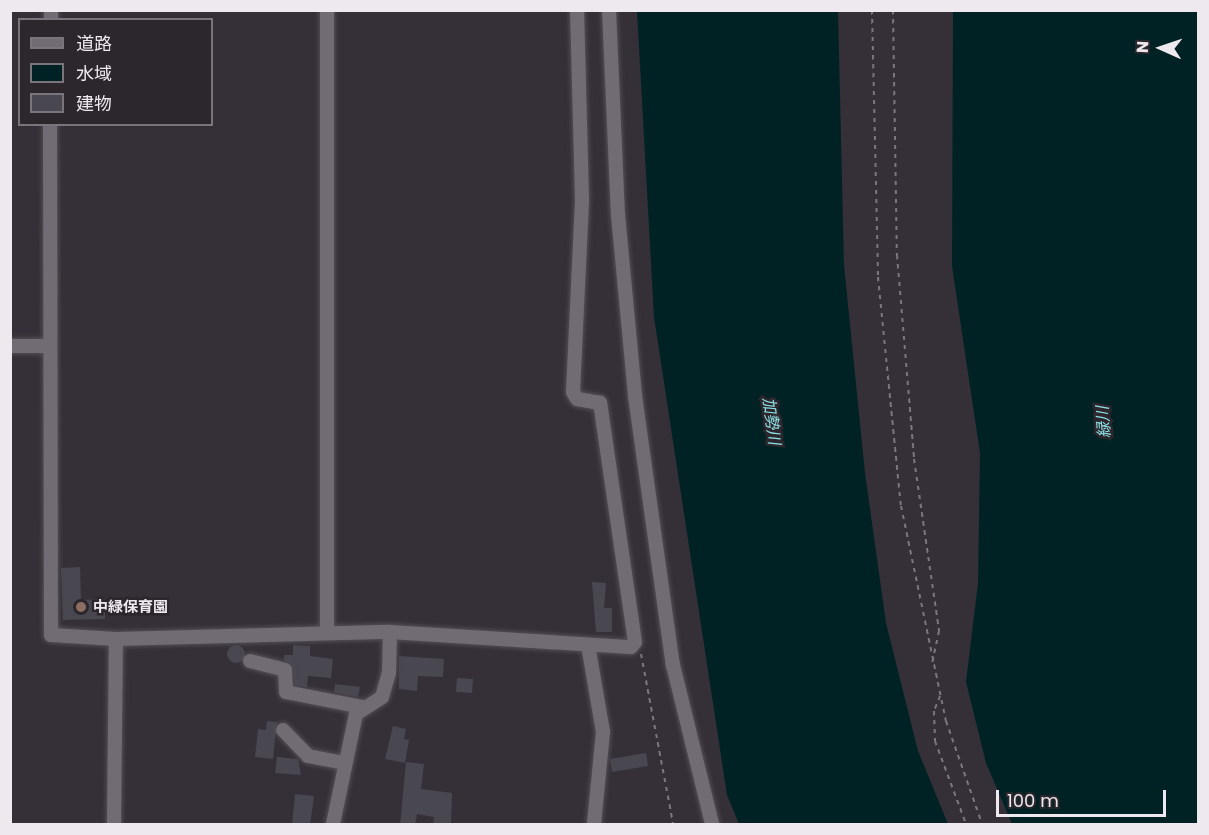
<!DOCTYPE html>
<meta charset="utf-8">
<style>
body{margin:0}
#map{position:relative;width:1209px;height:835px;overflow:hidden;background:#353037;font-family:Poppins,"Noto Sans JP",sans-serif}
div>[style]{position:absolute}
[style*='--x']{left:calc(var(--x)*1px);top:calc(var(--y)*1px);width:calc(var(--w)*1px);rotate:calc(var(--a)*1deg)}
.water>*{inset:0;background:#002225}
.building>*{inset:0;background:#494750}
.round{border-radius:50%}
.path>*{height:2px;margin-top:-1px;transform-origin:0;background:repeating-linear-gradient(90deg,#7c777e 0 4.5px,transparent 0 9px)}
.roads{filter:drop-shadow(0 0 2px #534e55) drop-shadow(0 0 2px #534e55)}
.minor>*{height:14px;margin:-7px;padding:0 7px;transform-origin:7px;border-radius:7px;background:#716c74}
.dots>*{width:16px;height:16px;translate:-50% -50%;box-sizing:border-box;border:3px solid #2b272d;border-radius:50%}
span{translate:-50% -50%;white-space:nowrap;text-align:center;line-height:1.15;-webkit-text-stroke:5px #2b272d;paint-order:stroke}
.poi-label{font-size:15px;color:#ede9ee;font-weight:700}
.left{translate:0 -50%;text-align:left}
.water-label{font-size:16px;color:#8ee1e7;font-style:italic}
.frame{position:absolute;inset:0;border:12px solid #ede9ee;pointer-events:none}
.legend{position:absolute;left:18px;top:18px;width:195px;height:108px;box-sizing:border-box;background:#2b272d;border:2px solid #79757a;margin:0;padding:8px 10px;list-style:none;font-size:18px;color:#ede9ee}
.legend li{display:flex;align-items:center;gap:12px;height:30px}
.legend b{width:30px;border:2px solid #79757a}
.north{position:absolute;left:1131px;top:18px;width:60px;height:60px;-webkit-text-stroke:4px #2b272d;paint-order:stroke;rotate:273deg;font-size:16px;font-weight:700;line-height:24px;text-align:center;color:#ede9ee}
.north::after{content:'';display:block;margin:auto;width:21px;height:27px;background:#ede9ee;clip-path:polygon(50% 0,100% 100%,50% 72%,0 100%)}
.scale{position:absolute;left:996px;top:790px;width:170px;height:27px;box-sizing:border-box;border:3px solid #ede9ee;border-top:0;padding-left:8px;font-size:18px;line-height:21px;white-space:nowrap;color:#ede9ee;-webkit-text-stroke:4px #2b272d;paint-order:stroke}
</style>
<div id="map">
<div class="water">
<div style="clip-path:polygon(637px 11px,838px 11px,844px 265px,865px 473px,886px 623px,918px 751px,948px 824px,739px 824px,727px 795px,654px 317px)"></div>
<div style="clip-path:polygon(953px 11px,1198px 11px,1198px 824px,1012px 824px,986px 763px,966px 682px,978px 583px,980px 453px,952px 266px)"></div>
</div>
<div class="building">
<div style="clip-path:polygon(80px 567px,81px 600px,105px 599px,105px 619px,63px 620px,61px 568px)"></div>
<div style="clip-path:polygon(592px 582px,606px 583px,604px 608px,612px 608px,612px 632px,596px 632px)"></div>
<div style="clip-path:polygon(293px 645px,310px 646px,310px 656px,333px 659px,331px 678px,308px 676px,307px 687px,295px 685px,292px 665px,284px 660px,284px 655px,293px 655px)"></div>
<div class="round" style="left:227px;top:645px;width:18px;height:18px"></div>
<div style="clip-path:polygon(399px 656px,444px 659px,443px 677px,418px 676px,417px 691px,399px 689px)"></div>
<div style="clip-path:polygon(457px 678px,473px 679px,472px 693px,456px 692px)"></div>
<div style="clip-path:polygon(335px 684px,360px 687px,358px 697px,334px 692px)"></div>
<div style="clip-path:polygon(267px 721px,277px 722px,273px 759px,255px 757px,258px 729px,266px 730px)"></div>
<div style="clip-path:polygon(393px 726px,406px 729px,404px 739px,409px 740px,405px 763px,385px 759px)"></div>
<div style="clip-path:polygon(646px 753px,648px 766px,612px 772px,610px 759px)"></div>
<div style="clip-path:polygon(277px 757px,298px 759px,301px 775px,275px 773px)"></div>
<div style="clip-path:polygon(406px 762px,424px 764px,421px 789px,452px 793px,451px 825px,433px 825px,434px 817px,417px 814px,415px 825px,400px 825px)"></div>
<div style="clip-path:polygon(295px 794px,314px 796px,310px 825px,292px 825px)"></div>
</div>
<div class="path">
<div style="--x:872;--y:10;--w:267;--a:88.7"></div>
<div style="--x:878;--y:277;--w:230;--a:84.3"></div>
<div style="--x:901;--y:506;--w:220;--a:78.2"></div>
<div style="--x:946;--y:721;--w:109;--a:70.7"></div>
<div style="--x:893;--y:10;--w:245;--a:89.1"></div>
<div style="--x:897;--y:255;--w:205;--a:85.2"></div>
<div style="--x:914;--y:459;--w:174;--a:81.7"></div>
<div style="--x:939;--y:631;--w:33;--a:102"></div>
<div style="--x:641;--y:654;--w:173;--a:79.3"></div>
<div style="--x:940;--y:696;--w:16;--a:112"></div>
<div style="--x:934;--y:711;--w:30;--a:88"></div>
<div style="--x:935;--y:741;--w:89;--a:69.5"></div>
</div>
<div class="roads">
<div class="minor">
<div style="--x:327;--y:10;--w:621;--a:90"></div>
<div style="--x:609;--y:10;--w:205;--a:87.5"></div>
<div style="--x:618;--y:215;--w:182;--a:84.6"></div>
<div style="--x:635;--y:396;--w:272;--a:82"></div>
<div style="--x:673;--y:665;--w:164;--a:76.2"></div>
<div style="--x:51;--y:20;--w:10;--a:-90"></div>
<div style="--x:50;--y:124;--w:511;--a:89.89"></div>
<div style="--x:51;--y:635;--w:65;--a:3.5"></div>
<div style="--x:116;--y:639;--w:274;--a:-1.5"></div>
<div style="--x:390;--y:632;--w:241;--a:3.6"></div>
<div style="--x:631;--y:647;--w:6;--a:-51"></div>
<div style="--x:635;--y:642;--w:242;--a:-98.3"></div>
<div style="--x:600;--y:403;--w:23;--a:-170"></div>
<div style="--x:577;--y:399;--w:8;--a:-120"></div>
<div style="--x:573;--y:392;--w:193;--a:-87.3"></div>
<div style="--x:582;--y:199;--w:189;--a:-91.5"></div>
<div style="--x:10;--y:346;--w:39;--a:0"></div>
<div style="--x:588;--y:645;--w:88;--a:80.2"></div>
<div style="--x:603;--y:732;--w:92;--a:95.6"></div>
<div style="--x:250;--y:661;--w:36;--a:14"></div>
<div style="--x:285;--y:670;--w:22;--a:87"></div>
<div style="--x:286;--y:692;--w:77;--a:11.2"></div>
<div style="--x:283;--y:730;--w:36;--a:46"></div>
<div style="--x:308;--y:756;--w:38;--a:11"></div>
<div style="--x:114;--y:824;--w:185;--a:-89.4"></div>
<div style="--x:333;--y:824;--w:112;--a:-78.2"></div>
<div style="--x:356;--y:714;--w:31;--a:-33"></div>
<div style="--x:382;--y:697;--w:25;--a:-74"></div>
<div style="--x:389;--y:673;--w:41;--a:-88.6"></div>
</div>
</div>
<div class="dots">
<div style="left:81px;top:607px;background:#8d6e63"></div>
</div>
<div class="poi-label">
<span class="left" style="left:93px;top:607px">中緑保育園</span>
</div>
<div class="water-label">
<span style="left:771px;top:421px;rotate:82deg">加勢川</span>
<span style="left:1104px;top:422px;rotate:-94deg">緑川</span>
</div>
<div class="frame"></div>
<ul class="legend">
<li><b style="height:8px;background:#716c74"></b>道路</li>
<li><b style="height:16px;background:#002225"></b>水域</li>
<li><b style="height:16px;background:#494750"></b>建物</li>
</ul>
<div class="north">N</div>
<div class="scale">100 m</div>
</div>
